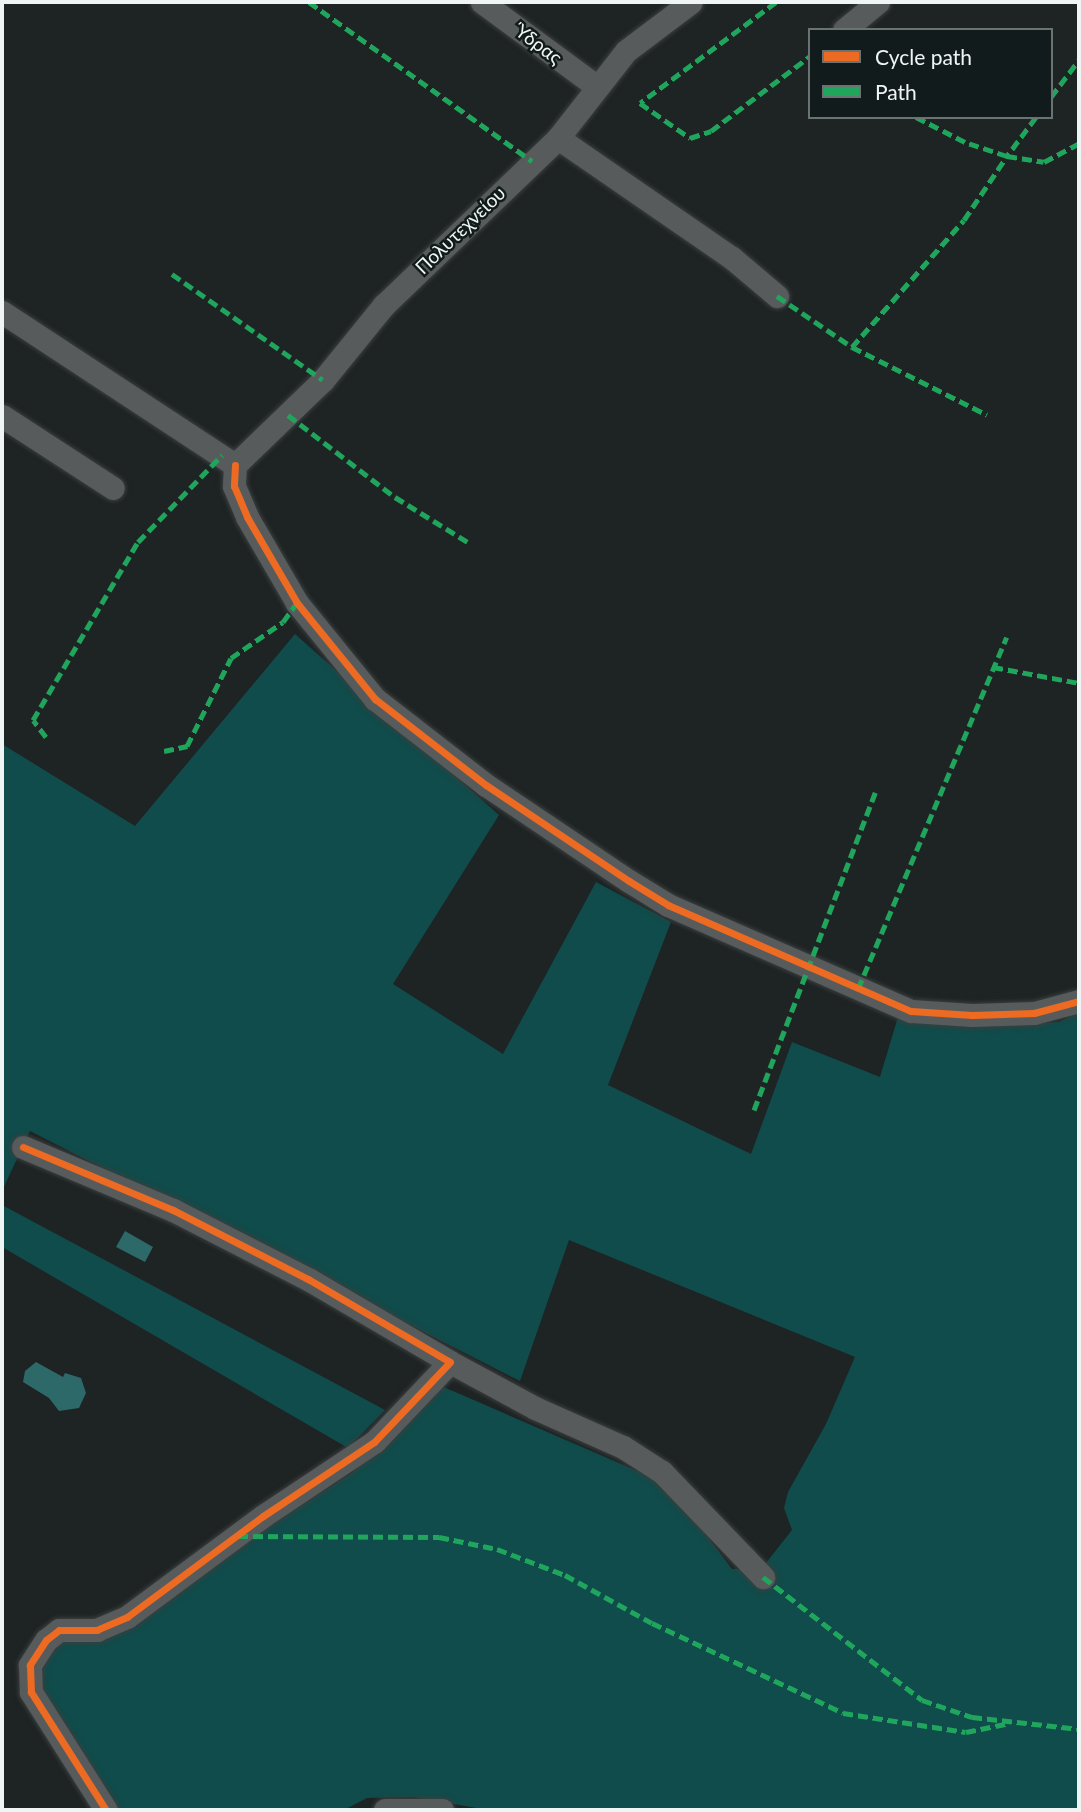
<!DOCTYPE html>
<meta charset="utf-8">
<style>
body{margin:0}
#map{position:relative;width:1081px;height:1812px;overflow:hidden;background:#1e2323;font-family:Lato,sans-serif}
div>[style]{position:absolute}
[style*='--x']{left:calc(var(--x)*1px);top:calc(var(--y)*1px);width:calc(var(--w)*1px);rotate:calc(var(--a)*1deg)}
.green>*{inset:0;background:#104c4b}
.water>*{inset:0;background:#2d6968}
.roads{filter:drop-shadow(0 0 2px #3a3e3e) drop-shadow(0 0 2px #3a3e3e)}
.minor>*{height:23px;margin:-11.5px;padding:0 11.5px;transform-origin:11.5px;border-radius:11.5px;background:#585b5b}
.quiet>*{height:5px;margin-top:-2.5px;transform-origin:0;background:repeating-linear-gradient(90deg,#20a55d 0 10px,transparent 0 15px)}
.cycleway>*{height:7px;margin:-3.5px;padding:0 3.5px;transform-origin:3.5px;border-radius:3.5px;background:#ed6a23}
span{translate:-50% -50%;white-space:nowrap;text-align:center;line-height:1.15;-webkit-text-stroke:5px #121b1b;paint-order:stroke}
.street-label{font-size:19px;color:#eff5f5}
.frame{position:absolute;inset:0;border:4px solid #eff5f5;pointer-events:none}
.legend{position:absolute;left:808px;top:28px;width:245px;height:91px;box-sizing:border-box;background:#121b1b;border:2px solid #6a7272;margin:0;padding:9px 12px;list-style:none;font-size:21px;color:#eff5f5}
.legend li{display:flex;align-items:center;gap:14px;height:35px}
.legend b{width:35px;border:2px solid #6a7272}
</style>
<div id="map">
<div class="green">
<div style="clip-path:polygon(295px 634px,499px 815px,393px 984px,503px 1054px,596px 882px,671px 922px,608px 1085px,751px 1154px,792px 1042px,880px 1077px,898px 1017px,984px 1025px,1059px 1022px,1079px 1012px,1079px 1810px,488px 1810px,413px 1797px,367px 1798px,344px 1810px,119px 1810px,34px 1684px,47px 1643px,104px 1633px,350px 1474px,389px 1441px,439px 1385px,642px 1473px,677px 1496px,732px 1569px,762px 1568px,792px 1530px,784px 1508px,788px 1492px,826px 1424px,855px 1357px,569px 1240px,520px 1381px,30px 1131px,2px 1191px,2px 744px,135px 826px)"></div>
<div style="clip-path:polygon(2px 1205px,385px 1410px,348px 1448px,2px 1247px)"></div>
</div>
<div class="water">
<div style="clip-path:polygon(125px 1231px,153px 1247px,145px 1262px,116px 1247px)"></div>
<div style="clip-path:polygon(36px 1362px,63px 1377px,65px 1373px,81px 1378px,86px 1393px,79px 1408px,59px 1411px,49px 1398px,23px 1382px,25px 1371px)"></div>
</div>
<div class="roads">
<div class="minor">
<div style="--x:482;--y:2;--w:142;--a:36.4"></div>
<div style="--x:844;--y:30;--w:44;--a:-39.5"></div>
<div style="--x:558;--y:138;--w:211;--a:34.6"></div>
<div style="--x:732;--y:258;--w:59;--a:40.2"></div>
<div style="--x:2;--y:312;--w:279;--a:33.3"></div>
<div style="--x:2;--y:416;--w:132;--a:33"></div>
<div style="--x:235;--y:465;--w:21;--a:93"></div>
<div style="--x:234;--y:486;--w:34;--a:67"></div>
<div style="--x:247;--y:517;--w:99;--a:59.8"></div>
<div style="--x:297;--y:603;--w:124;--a:50.9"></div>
<div style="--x:375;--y:699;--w:140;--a:37.8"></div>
<div style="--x:486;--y:785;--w:172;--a:33.9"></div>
<div style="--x:629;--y:881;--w:46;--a:31.6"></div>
<div style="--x:668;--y:905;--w:265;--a:23.6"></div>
<div style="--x:911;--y:1011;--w:61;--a:3.8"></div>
<div style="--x:972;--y:1015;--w:62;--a:-1.8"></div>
<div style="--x:1034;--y:1013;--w:47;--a:-14.9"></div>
<div style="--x:235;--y:465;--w:122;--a:-44"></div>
<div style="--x:323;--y:380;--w:97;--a:-50.9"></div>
<div style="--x:384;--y:305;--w:241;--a:-43.8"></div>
<div style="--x:558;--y:138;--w:110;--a:-52"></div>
<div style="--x:626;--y:51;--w:81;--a:-37"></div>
<div style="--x:23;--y:1147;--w:163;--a:22.8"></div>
<div style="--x:173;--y:1210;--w:152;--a:27.1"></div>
<div style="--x:308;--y:1279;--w:164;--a:30.3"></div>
<div style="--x:450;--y:1362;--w:110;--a:133.5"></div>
<div style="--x:374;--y:1442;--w:133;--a:146.3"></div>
<div style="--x:263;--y:1516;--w:169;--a:143.4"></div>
<div style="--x:127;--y:1617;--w:33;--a:157"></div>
<div style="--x:97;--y:1630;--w:38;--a:180"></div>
<div style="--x:59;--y:1630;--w:16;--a:142"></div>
<div style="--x:46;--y:1640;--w:30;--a:123"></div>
<div style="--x:30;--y:1665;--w:27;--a:88"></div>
<div style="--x:31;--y:1692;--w:140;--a:57.6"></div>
<div style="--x:450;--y:1362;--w:97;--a:28.4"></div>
<div style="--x:535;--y:1408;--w:96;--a:23.9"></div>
<div style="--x:623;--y:1447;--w:46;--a:32.7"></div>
<div style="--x:662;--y:1472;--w:146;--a:46.1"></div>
<div style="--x:385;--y:1810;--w:57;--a:0"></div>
</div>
</div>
<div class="quiet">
<div style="--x:309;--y:2;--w:274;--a:35.5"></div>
<div style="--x:776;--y:2;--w:169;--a:143.4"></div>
<div style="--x:640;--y:103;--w:61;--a:35"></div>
<div style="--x:690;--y:138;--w:22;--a:-18"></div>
<div style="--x:711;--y:131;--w:124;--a:-37.1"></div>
<div style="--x:1051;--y:97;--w:46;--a:-52.9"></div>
<div style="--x:1036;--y:117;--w:49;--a:126.6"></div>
<div style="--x:1007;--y:156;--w:37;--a:9"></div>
<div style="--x:1044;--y:162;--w:40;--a:-28"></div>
<div style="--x:172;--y:274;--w:184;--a:35.1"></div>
<div style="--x:777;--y:296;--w:91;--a:34.2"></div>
<div style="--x:852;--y:347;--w:151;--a:26.7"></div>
<div style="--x:852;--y:347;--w:169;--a:-48.6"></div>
<div style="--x:964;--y:220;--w:77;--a:-56.1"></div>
<div style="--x:1007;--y:156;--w:44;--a:-161.6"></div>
<div style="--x:965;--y:142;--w:55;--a:-153"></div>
<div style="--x:288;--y:415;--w:135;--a:37.5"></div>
<div style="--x:395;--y:497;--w:89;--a:31.7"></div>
<div style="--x:993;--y:667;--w:87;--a:10.5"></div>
<div style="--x:46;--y:737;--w:21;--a:-127"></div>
<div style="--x:33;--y:720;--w:207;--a:-59.5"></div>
<div style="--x:138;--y:542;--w:121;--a:-46"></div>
<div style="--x:164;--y:751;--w:24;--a:-12"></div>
<div style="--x:187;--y:746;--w:98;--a:-63.4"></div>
<div style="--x:231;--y:658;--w:63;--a:-34.7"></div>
<div style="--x:283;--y:622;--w:24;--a:-54"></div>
<div style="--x:858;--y:989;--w:382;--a:-67.1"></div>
<div style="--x:754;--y:1110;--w:342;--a:-69.1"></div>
<div style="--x:238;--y:1536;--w:201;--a:0.3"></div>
<div style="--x:439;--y:1537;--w:59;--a:11.7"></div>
<div style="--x:497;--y:1549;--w:73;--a:20.9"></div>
<div style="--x:565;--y:1575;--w:99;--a:28.9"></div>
<div style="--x:652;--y:1623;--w:211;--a:25.2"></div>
<div style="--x:843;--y:1713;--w:124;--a:8.8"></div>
<div style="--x:966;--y:1732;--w:45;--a:-11.6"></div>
<div style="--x:763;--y:1577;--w:201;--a:37.7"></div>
<div style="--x:922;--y:1700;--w:53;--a:18.8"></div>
<div style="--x:972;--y:1717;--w:108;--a:6.4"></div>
</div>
<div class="cycleway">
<div style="--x:235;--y:465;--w:21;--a:93"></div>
<div style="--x:234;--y:486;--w:34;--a:67"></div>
<div style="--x:247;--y:517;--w:99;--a:59.8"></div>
<div style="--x:297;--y:603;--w:124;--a:50.9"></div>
<div style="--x:375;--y:699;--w:140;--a:37.8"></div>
<div style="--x:486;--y:785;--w:172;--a:33.9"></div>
<div style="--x:629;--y:881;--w:46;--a:31.6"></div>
<div style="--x:668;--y:905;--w:265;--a:23.6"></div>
<div style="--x:911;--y:1011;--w:61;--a:3.8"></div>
<div style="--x:972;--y:1015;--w:62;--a:-1.8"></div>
<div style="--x:1034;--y:1013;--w:47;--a:-14.9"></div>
<div style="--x:23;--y:1147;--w:163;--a:22.8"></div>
<div style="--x:173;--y:1210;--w:152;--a:27.1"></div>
<div style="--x:308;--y:1279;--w:164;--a:30.3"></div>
<div style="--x:450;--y:1362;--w:110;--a:133.5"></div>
<div style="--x:374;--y:1442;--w:133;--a:146.3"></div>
<div style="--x:263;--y:1516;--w:169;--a:143.4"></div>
<div style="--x:127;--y:1617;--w:33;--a:157"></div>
<div style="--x:97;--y:1630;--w:38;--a:180"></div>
<div style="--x:59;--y:1630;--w:16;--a:142"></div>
<div style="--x:46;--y:1640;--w:30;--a:123"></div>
<div style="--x:30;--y:1665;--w:27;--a:88"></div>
<div style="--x:31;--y:1692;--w:140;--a:57.6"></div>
</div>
<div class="street-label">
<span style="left:539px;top:44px;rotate:37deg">Ύδρας</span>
<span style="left:460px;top:230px;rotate:-44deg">Πολυτεχνείου</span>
</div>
<div class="frame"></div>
<ul class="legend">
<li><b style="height:9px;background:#ed6a23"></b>Cycle path</li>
<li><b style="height:9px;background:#20a55d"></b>Path</li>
</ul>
</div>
